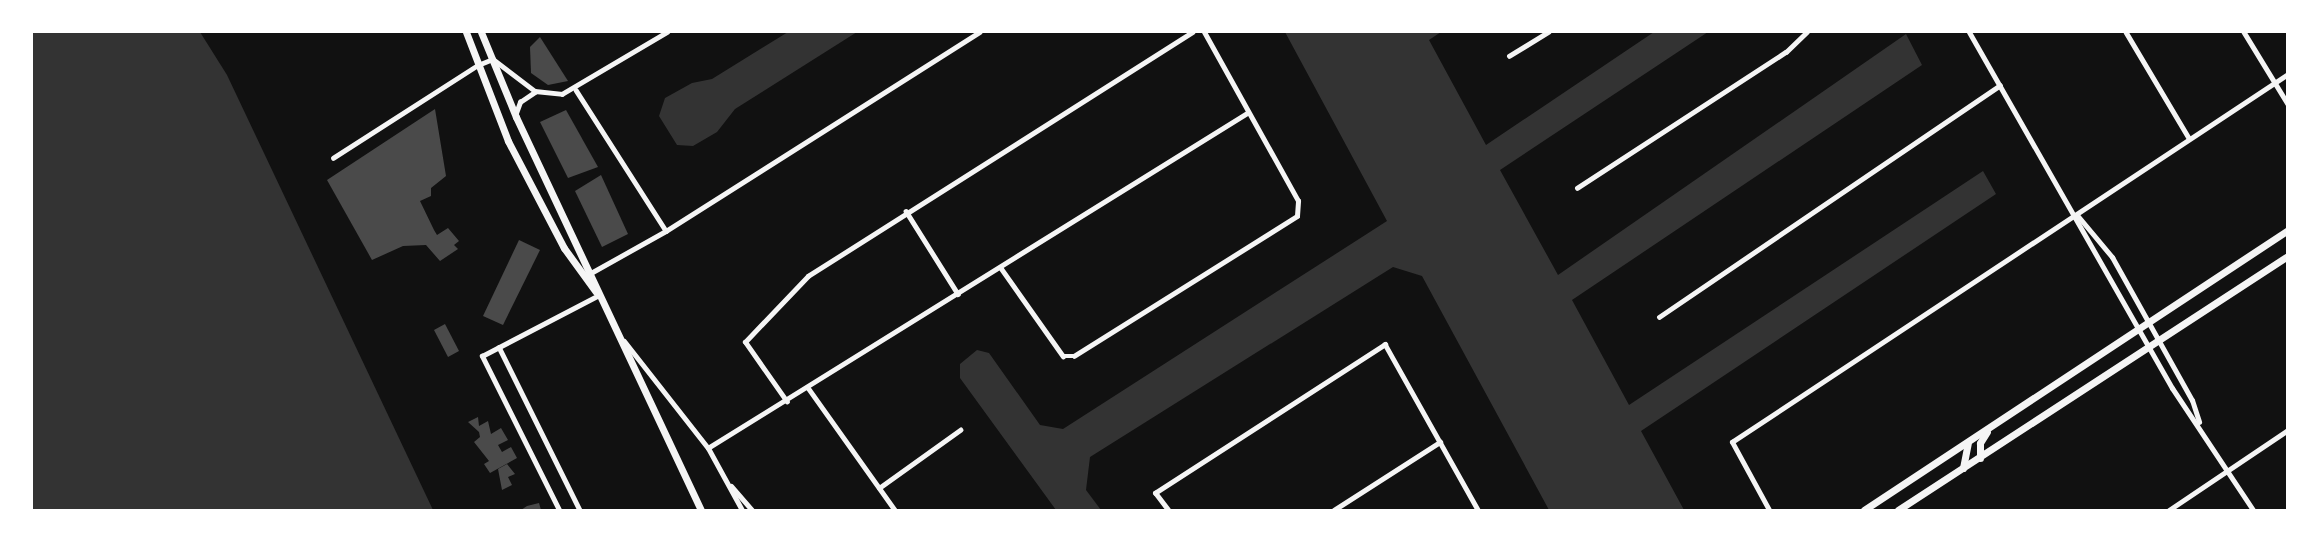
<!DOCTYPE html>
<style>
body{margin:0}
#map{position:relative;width:2319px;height:542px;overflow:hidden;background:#111;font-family:"PT Sans",sans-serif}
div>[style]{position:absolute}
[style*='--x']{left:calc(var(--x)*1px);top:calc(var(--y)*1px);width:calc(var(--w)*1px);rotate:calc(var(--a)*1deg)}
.water>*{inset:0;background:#333}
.building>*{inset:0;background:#4a4a4a}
.minor>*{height:4.5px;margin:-2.25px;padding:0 2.25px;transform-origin:2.25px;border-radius:2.25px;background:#f5f5f5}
.tertiary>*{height:5px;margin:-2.5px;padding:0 2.5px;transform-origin:2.5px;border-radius:2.5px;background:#f5f5f5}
.primary>*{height:7px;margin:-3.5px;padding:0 3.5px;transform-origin:3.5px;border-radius:3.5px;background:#f5f5f5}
span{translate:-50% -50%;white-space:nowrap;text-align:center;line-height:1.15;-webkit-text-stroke:6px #fff;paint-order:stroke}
.frame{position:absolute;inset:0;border:33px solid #fff;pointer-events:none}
</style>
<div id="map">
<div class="water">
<div style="clip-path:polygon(32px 32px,200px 32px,227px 75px,433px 510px,32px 510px)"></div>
<div style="clip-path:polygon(788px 32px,857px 32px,735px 109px,717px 132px,693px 146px,677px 145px,659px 116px,665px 98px,692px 83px,712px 79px)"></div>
<div style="clip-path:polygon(1285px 32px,1441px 32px,1429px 40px,1486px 145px,1654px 32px,1708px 32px,1500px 170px,1558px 275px,1906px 34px,1922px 65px,1572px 300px,1629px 405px,1983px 171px,1996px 194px,1641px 431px,1684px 510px,1549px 510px,1422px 276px,1393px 267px,1090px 457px,1086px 490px,1101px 510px,1056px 510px,960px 378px,960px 364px,977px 350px,989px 353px,1040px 425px,1063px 429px,1387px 221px)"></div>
</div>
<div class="building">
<div style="clip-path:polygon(540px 37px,568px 81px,548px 85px,531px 73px,530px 47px)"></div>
<div style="clip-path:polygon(435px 109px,446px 176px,431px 188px,431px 196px,420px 201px,434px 230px,437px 235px,448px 228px,459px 241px,454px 245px,458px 249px,440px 261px,426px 245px,403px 246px,372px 260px,327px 180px)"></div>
<div style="clip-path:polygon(566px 110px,598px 167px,568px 178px,540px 122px)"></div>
<div style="clip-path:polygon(601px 175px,628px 234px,602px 247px,575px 191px)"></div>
<div style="clip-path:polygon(519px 240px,540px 250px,503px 325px,483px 316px)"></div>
<div style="clip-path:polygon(445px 324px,459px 351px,448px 357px,434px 330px)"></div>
<div style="clip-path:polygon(478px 417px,479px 426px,488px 421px,491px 434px,501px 428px,508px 440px,498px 445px,502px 452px,511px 447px,517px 458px,490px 473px,484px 464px,489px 461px,474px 442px,480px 437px,479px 432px,468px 422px)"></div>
<div style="clip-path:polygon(507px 464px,515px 474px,508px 477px,512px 485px,502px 490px,498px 469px)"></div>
<div style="clip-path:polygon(539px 503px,541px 510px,521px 510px,527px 506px)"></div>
</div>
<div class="minor">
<div style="--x:2126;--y:32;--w:123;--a:59.3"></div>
<div style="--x:2244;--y:32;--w:84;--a:58.6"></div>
<div style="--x:1509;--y:56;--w:46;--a:-31.6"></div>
<div style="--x:576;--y:90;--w:167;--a:57.4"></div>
<div style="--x:516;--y:113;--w:12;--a:-70"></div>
<div style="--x:520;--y:102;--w:18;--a:-34"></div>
<div style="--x:333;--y:158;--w:172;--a:-32.7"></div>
<div style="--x:478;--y:65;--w:16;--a:-22"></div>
<div style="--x:493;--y:59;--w:53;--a:37.3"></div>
<div style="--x:535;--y:91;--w:27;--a:6"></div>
<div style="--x:562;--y:94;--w:122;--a:-30.6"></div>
<div style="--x:1577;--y:188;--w:249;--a:-33.1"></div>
<div style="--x:1786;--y:52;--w:29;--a:-44"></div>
<div style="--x:906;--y:211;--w:98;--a:57.9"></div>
<div style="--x:1001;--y:268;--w:108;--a:54.8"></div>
<div style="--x:1063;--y:356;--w:11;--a:0"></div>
<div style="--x:1074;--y:356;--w:263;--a:-32.1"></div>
<div style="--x:1297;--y:216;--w:15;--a:-86"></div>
<div style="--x:1298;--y:201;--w:193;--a:-119.1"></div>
<div style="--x:589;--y:274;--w:88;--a:-29.2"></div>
<div style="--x:666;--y:231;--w:371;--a:-32.4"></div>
<div style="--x:1659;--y:317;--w:412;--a:-34.2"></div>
<div style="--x:499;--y:347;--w:182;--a:63.6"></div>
<div style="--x:809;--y:389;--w:148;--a:54.6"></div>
<div style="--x:787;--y:402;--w:73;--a:-125"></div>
<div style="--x:745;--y:342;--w:91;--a:-46.3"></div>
<div style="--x:808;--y:276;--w:455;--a:-32.4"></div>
<div style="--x:708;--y:448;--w:635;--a:-31.86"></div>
<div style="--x:879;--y:488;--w:100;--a:-35.6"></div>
<div style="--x:559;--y:510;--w:172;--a:-116.6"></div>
<div style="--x:482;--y:356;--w:132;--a:-27.5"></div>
<div style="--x:1168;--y:510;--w:21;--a:-127"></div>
<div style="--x:1155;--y:493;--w:274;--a:-32.9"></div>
<div style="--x:1385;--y:344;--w:190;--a:60.7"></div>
<div style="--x:1334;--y:510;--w:126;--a:-32.7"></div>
<div style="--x:1769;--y:510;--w:77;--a:-118.6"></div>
<div style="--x:1732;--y:442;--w:667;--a:-33.5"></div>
<div style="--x:2169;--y:510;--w:143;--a:-33.9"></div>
</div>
<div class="tertiary">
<div style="--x:1969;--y:32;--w:410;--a:60.3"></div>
<div style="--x:2172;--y:388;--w:146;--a:56.4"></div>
<div style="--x:2077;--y:215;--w:55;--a:50.2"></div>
<div style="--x:2112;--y:257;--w:164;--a:60.8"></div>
<div style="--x:2192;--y:400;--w:23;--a:72"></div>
<div style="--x:624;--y:341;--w:136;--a:51.9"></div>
<div style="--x:708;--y:448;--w:71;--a:61.3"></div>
<div style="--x:731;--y:486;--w:32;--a:49"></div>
</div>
<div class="primary">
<div style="--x:466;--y:32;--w:117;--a:68.9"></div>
<div style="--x:508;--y:141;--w:121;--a:62.4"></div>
<div style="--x:564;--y:248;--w:54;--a:54"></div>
<div style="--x:481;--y:32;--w:92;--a:67.6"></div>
<div style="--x:516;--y:117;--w:434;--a:64.8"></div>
<div style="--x:1980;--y:458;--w:15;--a:-90"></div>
<div style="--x:1980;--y:443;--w:13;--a:-58"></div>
<div style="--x:1963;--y:468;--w:25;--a:-79"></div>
<div style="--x:1864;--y:510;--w:508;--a:-33.44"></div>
<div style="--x:1898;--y:510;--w:465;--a:-33.1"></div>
</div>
<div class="frame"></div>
</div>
